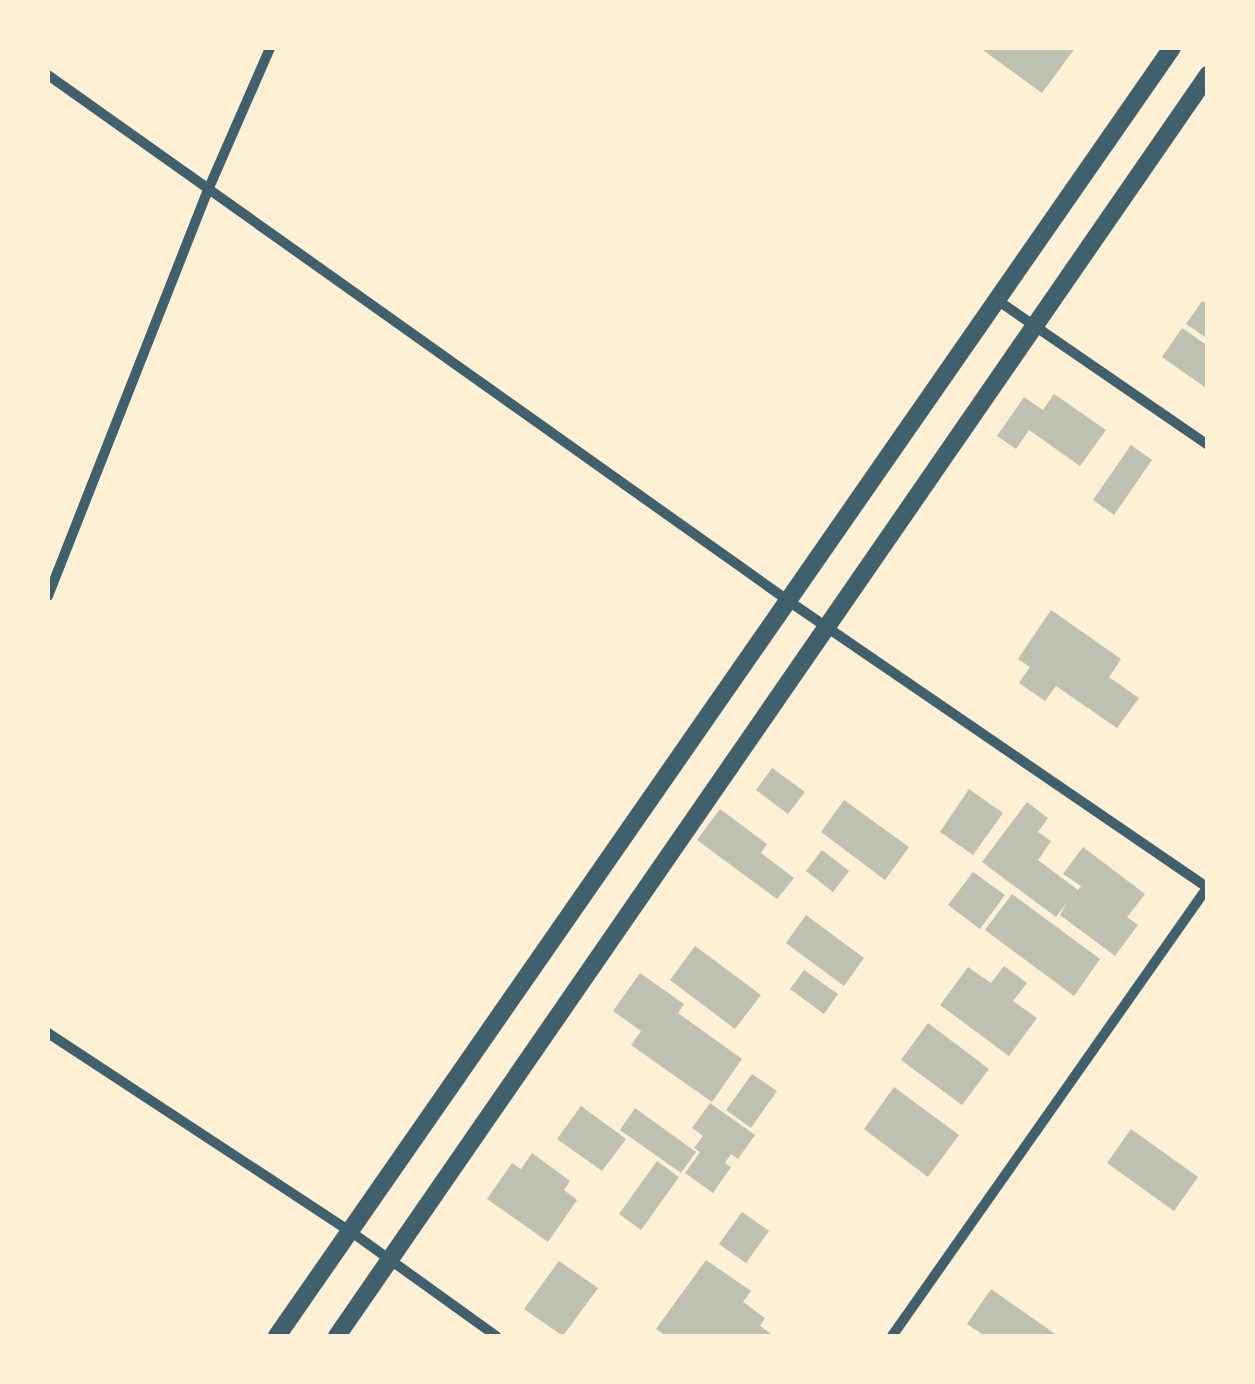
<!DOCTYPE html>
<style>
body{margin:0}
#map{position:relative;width:1255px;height:1384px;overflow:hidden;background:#fdf0d5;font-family:"Zilla Slab",serif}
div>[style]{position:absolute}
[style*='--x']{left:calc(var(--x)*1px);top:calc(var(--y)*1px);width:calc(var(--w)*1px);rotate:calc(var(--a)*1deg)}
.building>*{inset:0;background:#bec0b2}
.minor>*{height:10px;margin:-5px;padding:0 5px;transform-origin:5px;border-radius:5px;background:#3f606c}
.tertiary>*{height:18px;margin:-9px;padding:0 9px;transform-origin:9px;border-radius:9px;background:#3f606c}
span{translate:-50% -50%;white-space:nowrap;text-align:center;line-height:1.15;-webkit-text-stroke:8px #fdf0d5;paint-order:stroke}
.frame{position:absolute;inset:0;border:50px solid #fdf0d5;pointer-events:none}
</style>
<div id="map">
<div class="building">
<div style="clip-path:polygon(980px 48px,1075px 48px,1042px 93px)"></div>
<div style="clip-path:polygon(1202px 301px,1208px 305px,1208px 339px,1186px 324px)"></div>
<div style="clip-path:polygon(1182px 328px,1208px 346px,1206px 388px,1162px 357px)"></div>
<div style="clip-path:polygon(1054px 394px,1106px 430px,1080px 466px,1029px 430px,1016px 449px,997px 436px,1024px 397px,1043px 410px)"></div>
<div style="clip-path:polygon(1131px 445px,1152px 460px,1114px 515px,1093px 500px)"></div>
<div style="clip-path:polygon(1051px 610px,1121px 659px,1109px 677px,1139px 698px,1117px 728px,1056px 686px,1045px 701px,1019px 683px,1030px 667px,1018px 659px)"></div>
<div style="clip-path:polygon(772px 768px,805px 792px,788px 814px,756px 790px)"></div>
<div style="clip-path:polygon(969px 789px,1003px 813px,973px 855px,940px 832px)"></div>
<div style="clip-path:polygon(844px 800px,909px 847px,885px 880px,821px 832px)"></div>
<div style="clip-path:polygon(1027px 802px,1048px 818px,1038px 832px,1051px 841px,1038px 860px,1078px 890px,1081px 886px,1063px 874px,1083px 847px,1145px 894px,1127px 917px,1138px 925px,1115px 956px,1060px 915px,1067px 902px,1056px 917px,982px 862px)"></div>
<div style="clip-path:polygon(720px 809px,767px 844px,761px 853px,794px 878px,777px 899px,697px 840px)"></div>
<div style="clip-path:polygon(822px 850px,849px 871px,833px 892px,806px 871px)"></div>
<div style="clip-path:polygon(973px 872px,1005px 895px,980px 929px,948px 905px)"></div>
<div style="clip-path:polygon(1012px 894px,1100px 959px,1074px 996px,985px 930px)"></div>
<div style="clip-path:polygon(806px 915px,864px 958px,844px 986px,786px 943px)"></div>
<div style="clip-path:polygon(695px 946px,761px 995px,735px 1029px,670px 980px)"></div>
<div style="clip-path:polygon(1004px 966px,1027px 983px,1013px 1001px,1037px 1018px,1009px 1056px,940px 1005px,968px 967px,991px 983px)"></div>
<div style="clip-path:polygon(804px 970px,838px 994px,824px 1014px,790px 989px)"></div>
<div style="clip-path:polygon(640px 973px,684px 1004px,678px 1013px,742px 1059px,712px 1102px,631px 1045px,641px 1031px,613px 1011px)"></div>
<div style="clip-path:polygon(928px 1023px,989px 1069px,962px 1105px,901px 1060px)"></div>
<div style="clip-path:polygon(752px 1074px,777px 1091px,751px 1128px,726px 1110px)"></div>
<div style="clip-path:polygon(894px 1087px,959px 1135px,928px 1177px,864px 1129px)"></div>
<div style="clip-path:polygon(710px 1103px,755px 1135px,738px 1159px,731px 1154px,725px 1163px,731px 1167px,713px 1193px,685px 1173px,700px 1152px,694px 1148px,703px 1136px,692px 1128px)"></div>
<div style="clip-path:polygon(581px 1106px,626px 1139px,602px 1171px,557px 1139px)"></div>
<div style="clip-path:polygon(635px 1108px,696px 1152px,681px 1173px,620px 1130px)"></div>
<div style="clip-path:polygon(1131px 1129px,1198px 1177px,1174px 1211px,1107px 1163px)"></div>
<div style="clip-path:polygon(532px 1153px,570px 1181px,564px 1190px,577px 1200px,548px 1242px,487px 1199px,512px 1163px,521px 1169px)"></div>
<div style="clip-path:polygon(657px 1161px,679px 1177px,641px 1230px,619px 1214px)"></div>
<div style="clip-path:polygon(742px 1212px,769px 1231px,746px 1263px,719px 1244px)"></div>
<div style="clip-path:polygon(706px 1260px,751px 1291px,743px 1302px,765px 1318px,760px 1326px,774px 1336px,666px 1336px,656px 1329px)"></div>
<div style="clip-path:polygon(559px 1261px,598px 1288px,563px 1336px,524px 1309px)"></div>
<div style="clip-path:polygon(991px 1289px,1058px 1336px,985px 1336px,967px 1324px)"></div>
</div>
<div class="minor">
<div style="--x:48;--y:75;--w:910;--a:35.38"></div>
<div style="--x:790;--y:602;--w:506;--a:34.38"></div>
<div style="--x:997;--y:300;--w:256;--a:34.5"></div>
<div style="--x:48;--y:596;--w:436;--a:-68.5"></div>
<div style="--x:208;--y:190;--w:155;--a:-66.4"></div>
<div style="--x:48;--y:1033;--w:361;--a:33.3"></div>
<div style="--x:350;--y:1231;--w:180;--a:35.7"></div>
<div style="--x:892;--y:1336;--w:548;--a:-54.89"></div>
</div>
<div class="tertiary">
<div style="--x:277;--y:1336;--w:1568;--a:-55.21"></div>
<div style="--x:337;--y:1336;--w:1533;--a:-55.37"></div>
</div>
<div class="frame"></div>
</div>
